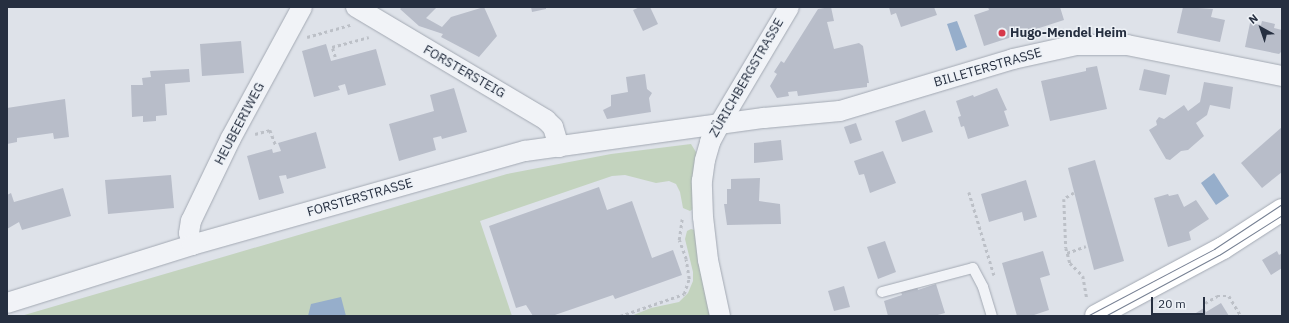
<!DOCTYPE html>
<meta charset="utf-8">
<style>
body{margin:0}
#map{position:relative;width:1289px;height:323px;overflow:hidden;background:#dee2e9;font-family:"IBM Plex Sans",sans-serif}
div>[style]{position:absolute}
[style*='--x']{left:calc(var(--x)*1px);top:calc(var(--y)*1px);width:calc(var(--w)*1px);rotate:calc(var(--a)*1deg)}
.green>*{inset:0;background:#c3d3be}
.water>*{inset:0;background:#96aecb}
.building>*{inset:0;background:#b8bdc9}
.path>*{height:2.5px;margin-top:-1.25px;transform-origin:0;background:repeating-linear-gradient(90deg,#bcc0c7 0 3px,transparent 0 6px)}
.roads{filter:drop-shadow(0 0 1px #a3a9b3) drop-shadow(0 0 1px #a3a9b3)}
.lane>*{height:10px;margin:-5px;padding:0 5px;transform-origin:5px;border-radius:5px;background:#f1f3f7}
.street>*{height:20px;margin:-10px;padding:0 10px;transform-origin:10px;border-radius:10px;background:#f1f3f7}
.secondary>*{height:22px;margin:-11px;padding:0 11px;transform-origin:11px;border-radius:11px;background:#fff}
.tram>*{height:1px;margin:-0.5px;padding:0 0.5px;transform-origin:0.5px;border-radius:0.5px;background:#768093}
.dots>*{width:11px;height:11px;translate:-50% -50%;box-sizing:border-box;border:2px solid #edf1f6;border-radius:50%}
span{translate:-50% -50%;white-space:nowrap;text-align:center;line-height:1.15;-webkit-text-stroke:3px #edf1f6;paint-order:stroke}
.poi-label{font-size:13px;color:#262f40;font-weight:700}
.left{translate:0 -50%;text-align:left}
.street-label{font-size:13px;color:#262f40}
.frame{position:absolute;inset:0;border:8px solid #262f40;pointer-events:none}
.north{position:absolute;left:1241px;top:8px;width:40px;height:40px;-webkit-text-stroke:3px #edf1f6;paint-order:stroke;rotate:320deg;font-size:11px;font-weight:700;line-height:16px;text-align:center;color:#262f40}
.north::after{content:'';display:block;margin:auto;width:14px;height:18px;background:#262f40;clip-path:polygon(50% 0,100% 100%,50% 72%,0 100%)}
.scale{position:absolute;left:1151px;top:297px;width:54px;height:18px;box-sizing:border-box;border:2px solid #262f40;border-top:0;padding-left:5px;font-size:12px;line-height:14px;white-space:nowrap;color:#262f40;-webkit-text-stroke:3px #edf1f6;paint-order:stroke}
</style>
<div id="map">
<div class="green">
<div style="clip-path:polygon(691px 144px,699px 157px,693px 209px,690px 211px,683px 208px,680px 192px,676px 184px,669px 181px,656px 183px,625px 175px,612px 176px,480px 221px,512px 316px,21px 316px,507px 174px,611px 154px)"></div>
<div style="clip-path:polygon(691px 229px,697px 231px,712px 316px,631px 316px,651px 308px,679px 302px,688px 293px,693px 281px,693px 272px,685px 239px,687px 231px)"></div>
</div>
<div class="water">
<div style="clip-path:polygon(957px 21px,967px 47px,956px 51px,947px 24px)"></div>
<div style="clip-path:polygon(1214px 173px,1229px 196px,1216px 205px,1201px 183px)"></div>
<div style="clip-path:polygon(341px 297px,346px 316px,308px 316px,311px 304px)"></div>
</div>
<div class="building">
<div style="clip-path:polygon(402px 7px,437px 7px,426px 18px,442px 27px,451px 17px,484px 7px,497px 36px,479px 57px,441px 37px,443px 34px,419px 26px,400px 9px)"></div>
<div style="clip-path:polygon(531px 7px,546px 7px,546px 9px,532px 12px)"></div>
<div style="clip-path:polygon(640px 7px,650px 7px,658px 24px,643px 31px,633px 10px)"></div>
<div style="clip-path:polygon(831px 7px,834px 21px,827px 22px,834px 49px,859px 43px,863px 46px,869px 83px,867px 83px,867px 87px,798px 96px,797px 91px,788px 92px,789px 96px,777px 98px,770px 86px,777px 74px,774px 72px,781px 61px,784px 63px,818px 9px)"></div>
<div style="clip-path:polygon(889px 7px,934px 7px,937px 15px,901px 27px,896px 13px,891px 15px)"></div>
<div style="clip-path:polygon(988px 7px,1060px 7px,1064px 20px,984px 46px,974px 15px,989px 10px)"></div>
<div style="clip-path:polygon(1183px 7px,1213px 9px,1211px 17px,1225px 20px,1220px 42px,1177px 33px)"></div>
<div style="clip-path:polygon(1262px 21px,1275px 24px,1274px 28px,1282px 30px,1282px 51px,1279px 54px,1245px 47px,1250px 23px,1261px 25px)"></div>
<div style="clip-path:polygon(241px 41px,244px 73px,202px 76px,200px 44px)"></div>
<div style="clip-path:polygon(326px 44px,331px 61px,376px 49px,386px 85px,348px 95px,345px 84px,338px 86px,340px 90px,314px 97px,302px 51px)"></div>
<div style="clip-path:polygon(1097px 66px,1107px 109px,1050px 121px,1041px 81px,1086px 71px,1086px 68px)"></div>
<div style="clip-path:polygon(189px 69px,190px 82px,165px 84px,167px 115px,156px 116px,156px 121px,143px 122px,143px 116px,132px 117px,131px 85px,143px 85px,142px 78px,151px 77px,150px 71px)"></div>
<div style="clip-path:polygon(1144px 69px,1170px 75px,1166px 95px,1139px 90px)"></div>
<div style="clip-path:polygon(645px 74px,647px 89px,652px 93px,649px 98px,651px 112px,607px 119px,603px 110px,611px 106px,611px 95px,628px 92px,626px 77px)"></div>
<div style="clip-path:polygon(1204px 82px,1233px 87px,1230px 109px,1210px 105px,1207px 115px,1196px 123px,1204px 136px,1188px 150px,1181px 151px,1170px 160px,1166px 159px,1149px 130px,1157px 125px,1156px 121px,1159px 117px,1164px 119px,1184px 105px,1188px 111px,1200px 102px)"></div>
<div style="clip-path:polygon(454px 88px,467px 132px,442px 139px,441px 136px,433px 138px,436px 150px,399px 161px,389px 124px,434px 111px,430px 95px)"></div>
<div style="clip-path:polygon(997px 88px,1007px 110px,1004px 111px,1009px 126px,968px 139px,964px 126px,961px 127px,958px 117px,961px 116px,956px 101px,973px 95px,974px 97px)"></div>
<div style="clip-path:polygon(65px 99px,69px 137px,54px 139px,53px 133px,17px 138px,17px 142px,7px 144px,7px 108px)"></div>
<div style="clip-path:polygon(925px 110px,933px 132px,902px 142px,895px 121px)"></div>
<div style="clip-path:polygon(856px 123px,862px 140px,850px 144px,844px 127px)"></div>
<div style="clip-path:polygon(1282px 127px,1282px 172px,1262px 188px,1241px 163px)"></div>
<div style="clip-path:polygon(316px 132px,326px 168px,287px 179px,286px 175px,279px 176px,284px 193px,259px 200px,247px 156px,272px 149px,273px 153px,281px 151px,278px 143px)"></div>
<div style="clip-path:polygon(781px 140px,783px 160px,754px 163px,754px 143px)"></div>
<div style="clip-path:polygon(883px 151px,896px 183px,870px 193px,864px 174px,859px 175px,854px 161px)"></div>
<div style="clip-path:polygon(1095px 160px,1124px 261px,1094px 270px,1068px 168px)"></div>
<div style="clip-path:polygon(171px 175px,174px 208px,108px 214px,105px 180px)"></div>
<div style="clip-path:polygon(760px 178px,759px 201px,780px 204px,781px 224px,727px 225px,724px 204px,727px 204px,727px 189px,731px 189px,731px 179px)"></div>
<div style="clip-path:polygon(1026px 180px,1037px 217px,1024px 221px,1022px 212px,989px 222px,981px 194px)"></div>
<div style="clip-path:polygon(599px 187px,607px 210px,632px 201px,652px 258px,673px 250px,682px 275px,615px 299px,613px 295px,552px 316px,533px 316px,526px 305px,516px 308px,489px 226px)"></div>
<div style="clip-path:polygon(63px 188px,71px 216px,22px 230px,19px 222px,7px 229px,7px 195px,11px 193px,14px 202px)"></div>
<div style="clip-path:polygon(1168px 194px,1169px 196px,1178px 194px,1184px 207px,1196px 200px,1209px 219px,1189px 232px,1191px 240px,1168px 247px,1154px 198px)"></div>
<div style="clip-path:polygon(885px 241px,896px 272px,878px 279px,867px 247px)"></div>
<div style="clip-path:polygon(1043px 251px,1050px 275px,1040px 278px,1049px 310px,1031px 316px,1017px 316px,1002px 263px)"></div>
<div style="clip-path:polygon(1277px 251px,1279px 255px,1282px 253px,1282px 268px,1271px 275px,1262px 260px)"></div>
<div style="clip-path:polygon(936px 284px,945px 313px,934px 316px,888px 316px,884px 301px,902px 295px,901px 291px,917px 286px,918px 290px)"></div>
<div style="clip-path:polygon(844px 286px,850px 307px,834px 311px,828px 291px)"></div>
<div style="clip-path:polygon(1221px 303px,1229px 316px,1191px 316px,1204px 308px,1206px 312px)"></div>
</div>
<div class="path">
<div style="--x:307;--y:37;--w:45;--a:-15.6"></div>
<div style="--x:335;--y:57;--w:10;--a:-107"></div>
<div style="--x:332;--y:47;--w:38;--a:-15"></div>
<div style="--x:255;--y:134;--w:16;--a:-15"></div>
<div style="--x:270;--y:130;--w:17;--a:69"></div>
<div style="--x:969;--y:192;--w:87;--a:73.2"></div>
<div style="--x:1074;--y:193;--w:12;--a:149"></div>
<div style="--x:1064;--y:199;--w:49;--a:87.7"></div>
<div style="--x:1066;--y:248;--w:16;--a:75"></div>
<div style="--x:1070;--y:263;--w:18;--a:45"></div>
<div style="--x:1083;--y:276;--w:22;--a:80"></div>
<div style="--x:1067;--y:253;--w:20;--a:-20"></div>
<div style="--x:1205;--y:303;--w:14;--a:-30"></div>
<div style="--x:1217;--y:296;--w:12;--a:0"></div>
<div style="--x:1229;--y:296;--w:23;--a:59"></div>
<div style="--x:620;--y:316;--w:68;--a:-19"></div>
<div style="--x:684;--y:294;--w:16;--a:-72"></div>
<div style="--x:689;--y:279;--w:20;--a:-99"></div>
<div style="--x:686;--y:259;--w:20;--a:-110"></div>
<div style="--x:679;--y:240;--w:21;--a:-82"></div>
</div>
<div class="roads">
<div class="lane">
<div style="--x:882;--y:292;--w:94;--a:-14.8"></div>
<div style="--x:973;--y:268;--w:21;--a:62"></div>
<div style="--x:983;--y:287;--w:30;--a:73"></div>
</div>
<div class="street">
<div style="--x:356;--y:7;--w:221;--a:30.7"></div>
<div style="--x:546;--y:120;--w:10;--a:45"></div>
<div style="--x:553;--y:127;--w:21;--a:73"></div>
<div style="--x:192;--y:245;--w:12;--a:-104"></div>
<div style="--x:189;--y:233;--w:12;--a:-81"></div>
<div style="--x:191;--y:221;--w:92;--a:-64.3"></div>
<div style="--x:231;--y:138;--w:149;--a:-61.5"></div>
<div style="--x:7;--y:303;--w:194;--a:-17.4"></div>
<div style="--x:192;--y:245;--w:346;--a:-15.8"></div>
<div style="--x:525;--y:151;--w:241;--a:-7.9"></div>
<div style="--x:764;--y:118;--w:76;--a:-5.3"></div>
<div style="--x:840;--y:111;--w:181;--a:-16.7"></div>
<div style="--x:1013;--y:59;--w:65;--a:-12.5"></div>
<div style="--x:1076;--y:45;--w:51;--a:0"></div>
<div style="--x:1127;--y:45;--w:158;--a:11.3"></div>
<div style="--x:720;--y:316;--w:57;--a:-102.1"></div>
<div style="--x:708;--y:260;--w:43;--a:-96.6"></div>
<div style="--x:703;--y:217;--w:36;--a:-92"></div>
<div style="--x:702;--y:181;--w:21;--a:-82"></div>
<div style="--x:705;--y:160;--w:19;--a:-74"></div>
<div style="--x:710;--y:142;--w:19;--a:-62"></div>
<div style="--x:719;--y:125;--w:137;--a:-59.3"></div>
</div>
<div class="secondary">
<div style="--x:1096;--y:316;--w:144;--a:-28.2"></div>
<div style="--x:1223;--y:248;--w:70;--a:-32.8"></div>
</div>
</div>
<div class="tram">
<div style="--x:1087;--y:316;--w:144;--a:-27.8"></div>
<div style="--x:1214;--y:249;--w:82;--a:-33.5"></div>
<div style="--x:1105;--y:316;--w:129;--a:-28.2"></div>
<div style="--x:1219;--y:255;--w:75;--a:-32.4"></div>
</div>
<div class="dots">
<div style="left:1002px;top:33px;background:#d7394b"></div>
</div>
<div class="poi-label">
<span class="left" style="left:1010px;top:33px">Hugo-Mendel Heim</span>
</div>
<div class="street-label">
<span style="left:988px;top:68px;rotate:-16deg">BILLETERSTRASSE</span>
<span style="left:464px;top:72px;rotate:30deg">FORSTERSTEIG</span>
<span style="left:747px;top:78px;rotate:-60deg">ZÜRICHBERGSTRASSE</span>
<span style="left:240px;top:124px;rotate:-62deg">HEUBEERIWEG</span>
<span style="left:360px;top:198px;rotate:-16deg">FORSTERSTRASSE</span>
</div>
<div class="frame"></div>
<div class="north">N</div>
<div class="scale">20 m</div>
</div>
